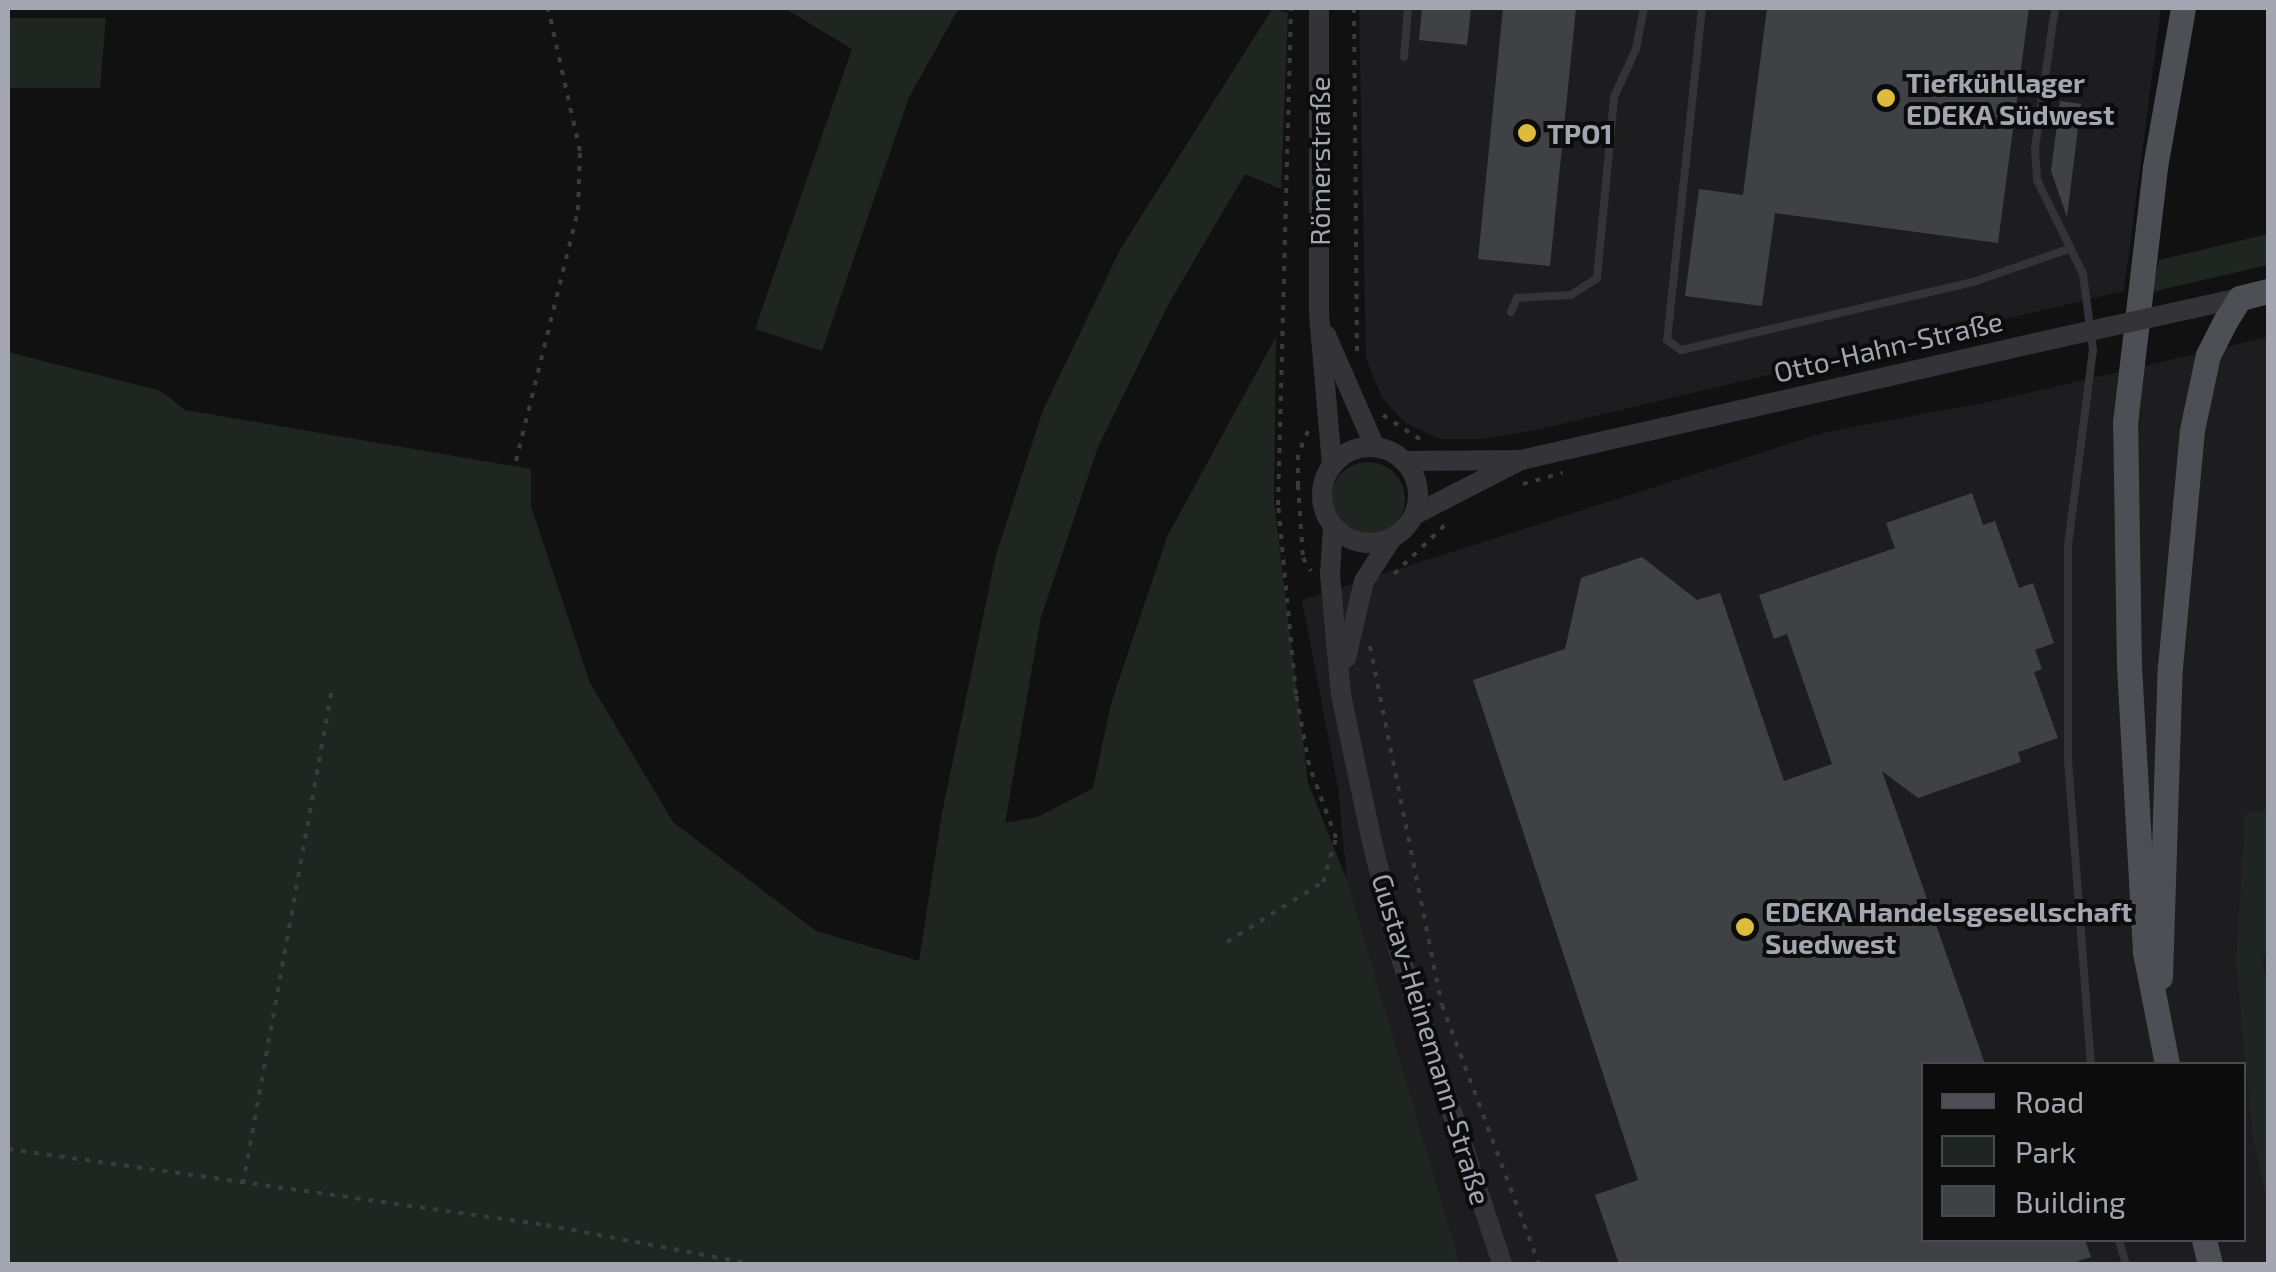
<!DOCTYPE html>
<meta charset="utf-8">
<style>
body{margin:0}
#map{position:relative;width:2276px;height:1272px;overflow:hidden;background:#111112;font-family:"Exo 2",sans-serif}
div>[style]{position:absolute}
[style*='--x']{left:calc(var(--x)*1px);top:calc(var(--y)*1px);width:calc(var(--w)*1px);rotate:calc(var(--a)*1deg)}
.built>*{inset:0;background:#1d1d1f}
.green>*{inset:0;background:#1f2621}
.round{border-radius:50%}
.building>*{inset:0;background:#404145}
.path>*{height:4px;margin-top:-2px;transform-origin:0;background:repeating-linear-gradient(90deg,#3a3b3f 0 5px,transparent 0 13px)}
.service>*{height:8px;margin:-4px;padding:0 4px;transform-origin:4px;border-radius:4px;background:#343438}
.tertiary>*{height:20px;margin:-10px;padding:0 10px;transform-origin:10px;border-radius:10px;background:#343438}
.tertiary>.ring{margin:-10px;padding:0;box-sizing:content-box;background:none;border:20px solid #343438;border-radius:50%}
.primary>*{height:25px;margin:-12.5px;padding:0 12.5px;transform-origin:12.5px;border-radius:12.5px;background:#4e4f55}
.tertiary-bridge>*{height:20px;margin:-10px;padding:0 10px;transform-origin:10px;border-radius:10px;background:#343438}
.dots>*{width:28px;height:28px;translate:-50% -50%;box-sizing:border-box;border:5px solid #0c0c0d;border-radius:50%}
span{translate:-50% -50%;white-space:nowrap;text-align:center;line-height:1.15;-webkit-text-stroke:8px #0c0c0d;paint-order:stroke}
.poi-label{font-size:28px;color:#a3a6b1;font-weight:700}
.left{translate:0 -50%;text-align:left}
.street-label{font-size:28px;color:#a3a6b1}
.frame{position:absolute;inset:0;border:10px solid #a3a6b1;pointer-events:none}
.legend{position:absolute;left:1921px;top:1062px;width:325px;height:180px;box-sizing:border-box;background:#0c0c0d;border:2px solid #484a4f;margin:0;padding:12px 18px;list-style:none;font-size:30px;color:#a3a6b1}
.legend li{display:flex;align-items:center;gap:20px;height:50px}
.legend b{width:50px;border:2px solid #484a4f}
</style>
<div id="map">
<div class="built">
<div style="clip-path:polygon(1359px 8px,2161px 8px,2124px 291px,1540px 429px,1485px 439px,1440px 439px,1404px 422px,1382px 398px,1366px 359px)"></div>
<div style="clip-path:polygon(evenodd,2268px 337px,2268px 1264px,1460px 1264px,1347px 880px,1338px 788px,1302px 600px,1826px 432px,1998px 400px,2268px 337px,1924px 1064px,2244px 1064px,2244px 1240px,1924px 1240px,1924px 1064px)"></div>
</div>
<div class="green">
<div style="clip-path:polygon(784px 8px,959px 8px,909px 97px,822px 351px,755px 329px,852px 49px)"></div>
<div style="clip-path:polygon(1273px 8px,1288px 13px,1281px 189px,1245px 174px,1168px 305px,1098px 447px,1041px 617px,1005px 823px,1038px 817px,1093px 788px,1111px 704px,1167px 537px,1276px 337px,1274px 502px,1308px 783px,1347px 880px,1460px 1264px,8px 1264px,8px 352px,161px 391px,185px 410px,531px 469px,531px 506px,590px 683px,673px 822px,816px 931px,919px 961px,942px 813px,996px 555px,1043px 410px,1121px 248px)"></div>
<div style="clip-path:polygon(8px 18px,106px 18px,100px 88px,8px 88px)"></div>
<div style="clip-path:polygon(2268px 234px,2268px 265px,2151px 292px,2159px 260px)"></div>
<div class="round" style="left:1331px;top:462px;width:74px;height:74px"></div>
<div style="clip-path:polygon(2268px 809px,2268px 955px,2262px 958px,2268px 989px,2268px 1204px,2253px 1139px,2236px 963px,2245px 814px)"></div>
</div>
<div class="building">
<div style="clip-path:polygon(1422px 8px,1471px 8px,1467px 45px,1419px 40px)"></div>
<div style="clip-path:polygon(1503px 8px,1576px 8px,1550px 266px,1478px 259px)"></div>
<div style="clip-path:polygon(1767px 8px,2029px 8px,1998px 243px,1775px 213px,1762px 306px,1685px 296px,1699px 189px,1743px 195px)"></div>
<div style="clip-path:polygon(2060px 101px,2081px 104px,2067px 217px,2051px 171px)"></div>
<div style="clip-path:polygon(1972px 493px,1983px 525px,1995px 521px,2019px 588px,2033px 583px,2054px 643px,2035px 650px,2042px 669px,2034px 672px,2058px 738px,2018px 752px,2021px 762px,1918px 798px,1882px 771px,1985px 1064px,1924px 1064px,1924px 1240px,2085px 1240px,2091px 1257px,2070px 1264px,1619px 1264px,1595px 1195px,1638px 1180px,1473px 680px,1565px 649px,1581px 578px,1642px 557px,1697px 600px,1720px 593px,1784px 781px,1832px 764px,1787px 634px,1774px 639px,1759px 595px,1895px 548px,1886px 523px)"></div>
</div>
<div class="path">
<div style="--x:1354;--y:8;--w:345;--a:89.5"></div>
<div style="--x:1383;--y:415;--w:45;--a:33.3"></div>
<div style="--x:1308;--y:431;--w:26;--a:113"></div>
<div style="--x:1298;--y:455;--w:30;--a:90"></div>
<div style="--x:1298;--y:485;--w:73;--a:86.1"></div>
<div style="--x:1303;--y:558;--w:15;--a:58"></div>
<div style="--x:516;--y:461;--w:259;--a:-76.1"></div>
<div style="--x:578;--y:210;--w:59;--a:-88.1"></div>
<div style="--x:580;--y:151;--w:147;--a:-102.6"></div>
<div style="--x:1523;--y:484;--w:41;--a:-15.8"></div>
<div style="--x:1394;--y:574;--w:75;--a:-43.9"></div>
<div style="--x:1370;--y:646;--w:366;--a:78.7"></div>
<div style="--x:1442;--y:1005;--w:277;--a:69.5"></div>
<div style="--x:1227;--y:942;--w:113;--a:-32"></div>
<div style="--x:1323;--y:882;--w:46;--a:-73.5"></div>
<div style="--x:1336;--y:838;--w:78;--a:-110.3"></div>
<div style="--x:1309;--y:765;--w:72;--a:-100.4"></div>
<div style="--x:1296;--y:694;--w:190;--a:-95.4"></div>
<div style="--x:1278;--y:505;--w:497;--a:-88.5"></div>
<div style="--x:8;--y:1149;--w:543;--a:8.04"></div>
<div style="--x:546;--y:1225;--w:211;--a:10.7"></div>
<div style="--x:243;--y:1184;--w:503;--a:-79.81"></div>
</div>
<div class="service">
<div style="--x:1702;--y:8;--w:334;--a:96"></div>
<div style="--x:1667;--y:340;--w:17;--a:36"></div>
<div style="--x:1681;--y:350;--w:300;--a:-13.1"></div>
<div style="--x:1973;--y:282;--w:98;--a:-19"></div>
<div style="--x:2055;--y:8;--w:142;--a:98.1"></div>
<div style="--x:2035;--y:149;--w:31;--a:86"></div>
<div style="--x:2037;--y:180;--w:105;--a:63.9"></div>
<div style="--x:2083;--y:274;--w:77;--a:82.5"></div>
<div style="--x:2093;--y:350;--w:198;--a:97.3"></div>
<div style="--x:2068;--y:546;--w:214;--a:90"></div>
<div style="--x:2068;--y:760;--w:305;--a:85.7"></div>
<div style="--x:1404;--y:57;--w:49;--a:-85.3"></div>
<div style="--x:1511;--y:312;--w:15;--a:-67"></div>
<div style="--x:1517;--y:298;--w:54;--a:-3.2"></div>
<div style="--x:1571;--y:295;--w:31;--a:-33"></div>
<div style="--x:1597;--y:278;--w:182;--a:-84.6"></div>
<div style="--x:1614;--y:97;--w:53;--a:-65.4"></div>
<div style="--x:1636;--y:49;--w:42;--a:-79"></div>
<div style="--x:2119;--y:1240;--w:25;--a:74"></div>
</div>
<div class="tertiary">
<div style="--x:1319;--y:8;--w:306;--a:90"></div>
<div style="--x:1319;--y:314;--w:153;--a:85.1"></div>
<div style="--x:2190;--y:309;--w:51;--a:-12.4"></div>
<div style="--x:1326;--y:335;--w:122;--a:66.4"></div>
<div class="ring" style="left:1322px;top:447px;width:76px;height:76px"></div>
<div style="--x:1404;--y:461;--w:117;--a:-0.5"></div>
<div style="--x:1521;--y:460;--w:555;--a:-12.81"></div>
<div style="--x:1414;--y:515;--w:120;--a:-27.2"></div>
<div style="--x:1333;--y:526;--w:48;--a:93.6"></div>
<div style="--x:1330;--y:574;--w:121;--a:84.8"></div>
<div style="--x:1341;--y:695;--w:141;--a:78.1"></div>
<div style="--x:1370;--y:833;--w:119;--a:76.4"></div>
<div style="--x:1398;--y:949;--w:332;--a:71.7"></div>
<div style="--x:1346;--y:658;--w:79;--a:-76.8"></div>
<div style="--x:1364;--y:581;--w:51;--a:-56.9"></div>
</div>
<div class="primary">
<div style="--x:2160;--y:977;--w:310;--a:-88.2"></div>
<div style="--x:2170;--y:667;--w:238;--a:-84.7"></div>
<div style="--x:2192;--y:430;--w:77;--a:-78"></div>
<div style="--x:2208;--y:355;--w:39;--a:-63"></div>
<div style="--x:2226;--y:320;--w:26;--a:-58"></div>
<div style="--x:2240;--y:298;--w:29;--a:-14"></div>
<div style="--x:2167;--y:1064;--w:114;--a:-101.1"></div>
<div style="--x:2145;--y:952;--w:285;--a:-93.2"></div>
<div style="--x:2129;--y:667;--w:244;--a:-90.9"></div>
<div style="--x:2125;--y:423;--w:258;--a:-83.3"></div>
<div style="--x:2155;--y:167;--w:161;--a:-80"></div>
<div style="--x:2204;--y:1240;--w:25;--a:76"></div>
</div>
<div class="tertiary-bridge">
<div style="--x:2062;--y:337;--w:131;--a:-12.3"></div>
</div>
<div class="dots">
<div style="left:1886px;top:98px;background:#ddbc3d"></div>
<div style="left:1527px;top:133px;background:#ddbc3d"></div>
<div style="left:1745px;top:927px;background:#ddbc3d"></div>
</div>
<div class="poi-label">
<span class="left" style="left:1906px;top:98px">Tiefkühllager<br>EDEKA Südwest</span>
<span class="left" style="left:1547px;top:133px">TPO1</span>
<span class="left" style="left:1765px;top:927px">EDEKA Handelsgesellschaft<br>Suedwest</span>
</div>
<div class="street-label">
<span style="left:1319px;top:161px;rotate:-90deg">Römerstraße</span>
<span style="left:1888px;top:346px;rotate:-13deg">Otto-Hahn-Straße</span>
<span style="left:1432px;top:1039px;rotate:73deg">Gustav-Heinemann-Straße</span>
</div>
<div class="frame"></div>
<ul class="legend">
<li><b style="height:12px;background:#4e4f55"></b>Road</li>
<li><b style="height:28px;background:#1f2621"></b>Park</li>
<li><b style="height:28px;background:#404145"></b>Building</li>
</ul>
</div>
